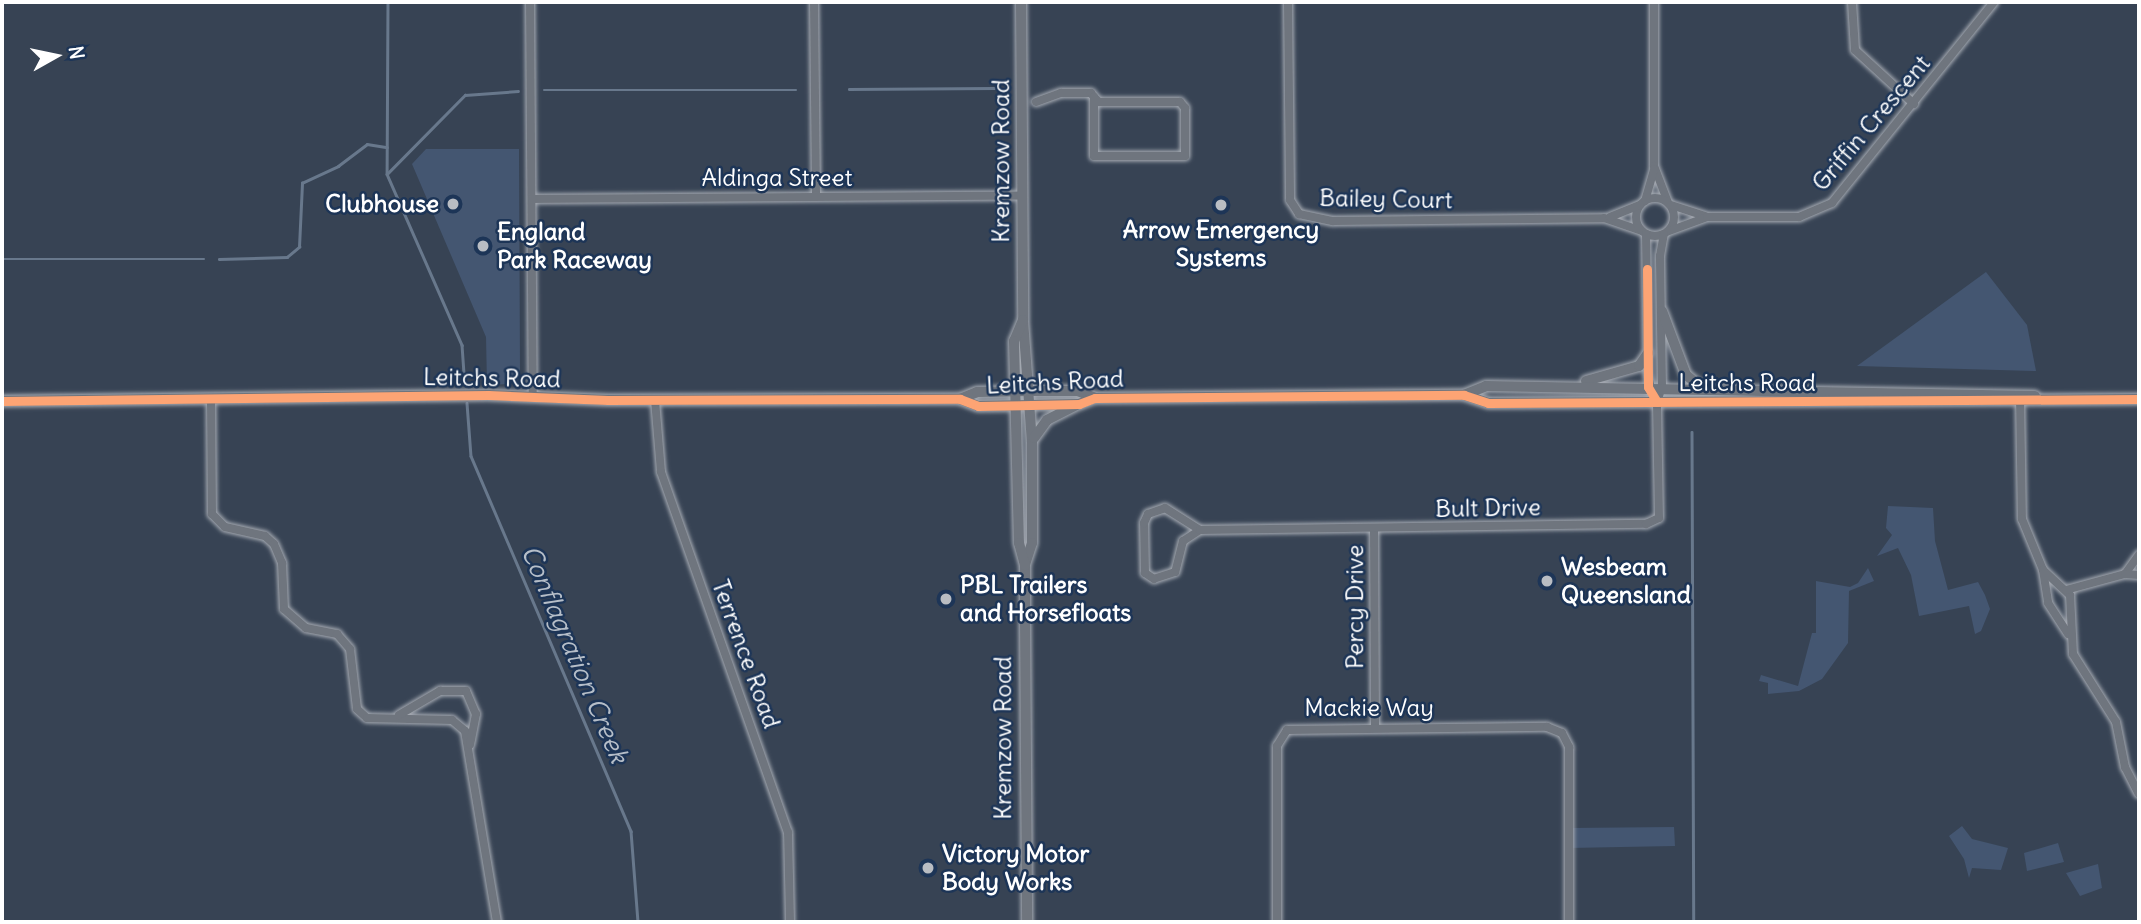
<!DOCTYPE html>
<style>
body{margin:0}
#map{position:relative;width:2141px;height:924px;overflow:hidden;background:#374354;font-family:Delius,sans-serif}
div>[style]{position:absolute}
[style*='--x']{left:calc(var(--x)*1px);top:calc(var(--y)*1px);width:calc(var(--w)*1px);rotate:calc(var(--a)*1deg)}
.green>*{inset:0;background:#445671}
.stream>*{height:2.5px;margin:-1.25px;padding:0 1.25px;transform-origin:1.25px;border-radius:1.25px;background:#68788c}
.roads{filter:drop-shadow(0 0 2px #a5aab2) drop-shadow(0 0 2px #a5aab2)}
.minor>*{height:8px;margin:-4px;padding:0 4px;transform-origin:4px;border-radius:4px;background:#6f757e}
.minor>.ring{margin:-4px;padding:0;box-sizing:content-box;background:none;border:8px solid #6f757e;border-radius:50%}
.tertiary>*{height:10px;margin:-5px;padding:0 5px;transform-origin:5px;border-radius:5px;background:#6f757e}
.cycleway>*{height:9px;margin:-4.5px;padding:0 4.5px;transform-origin:4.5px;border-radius:4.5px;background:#fda474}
.dots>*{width:19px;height:19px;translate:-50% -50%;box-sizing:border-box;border:4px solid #1d3557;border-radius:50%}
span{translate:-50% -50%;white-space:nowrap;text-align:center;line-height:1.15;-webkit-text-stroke:5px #1d3557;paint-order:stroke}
.street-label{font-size:24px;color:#fff}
.poi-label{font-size:24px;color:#fff;font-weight:700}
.right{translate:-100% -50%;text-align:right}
.left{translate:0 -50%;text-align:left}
.water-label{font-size:26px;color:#b6bec8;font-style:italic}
.frame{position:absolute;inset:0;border:4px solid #fff;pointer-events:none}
.north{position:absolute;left:21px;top:21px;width:70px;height:70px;-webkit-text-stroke:5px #1d3557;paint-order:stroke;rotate:81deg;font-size:19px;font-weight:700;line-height:28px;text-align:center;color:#fff}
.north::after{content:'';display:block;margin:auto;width:24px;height:32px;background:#fff;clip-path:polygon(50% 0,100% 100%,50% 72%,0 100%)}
</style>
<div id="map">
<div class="green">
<div style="clip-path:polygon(426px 149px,519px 149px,520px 370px,510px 384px,487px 385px,486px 337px,412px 164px)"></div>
<div style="clip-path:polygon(1986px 272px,2027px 325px,2036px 371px,1857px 366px)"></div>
<div style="clip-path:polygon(1888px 506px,1933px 508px,1935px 541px,1948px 590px,1978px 582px,1985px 595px,1990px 609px,1981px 631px,1975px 634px,1969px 606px,1919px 616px,1911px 575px,1898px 548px,1877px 556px,1892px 535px,1886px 528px)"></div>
<div style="clip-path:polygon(1868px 568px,1874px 581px,1849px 591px,1848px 643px,1822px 679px,1799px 691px,1768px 694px,1768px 683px,1759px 681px,1761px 675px,1798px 686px,1812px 633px,1816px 633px,1816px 581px,1850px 587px,1858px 583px)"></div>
<div style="clip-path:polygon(1962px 826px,1972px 839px,2008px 848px,2001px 870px,1972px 868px,1969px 878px,1964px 859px,1949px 836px)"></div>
<div style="clip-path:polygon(1674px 827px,1675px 846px,1569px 848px,1569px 828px)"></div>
<div style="clip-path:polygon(2058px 843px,2064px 862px,2027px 871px,2024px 853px)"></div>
<div style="clip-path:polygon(2098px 864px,2102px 888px,2080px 896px,2066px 873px)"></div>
</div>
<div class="stream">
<div style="--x:388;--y:2;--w:172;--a:90.3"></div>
<div style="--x:387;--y:174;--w:187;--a:66.3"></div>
<div style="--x:462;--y:345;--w:39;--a:86"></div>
<div style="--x:849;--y:89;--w:145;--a:-0.4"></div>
<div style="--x:544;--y:90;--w:252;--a:0"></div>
<div style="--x:387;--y:174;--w:111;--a:-45.4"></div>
<div style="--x:465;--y:95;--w:53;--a:-4.3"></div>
<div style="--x:2;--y:259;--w:202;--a:0"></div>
<div style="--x:219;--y:259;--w:68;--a:-1.7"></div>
<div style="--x:287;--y:257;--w:16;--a:-40"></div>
<div style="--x:299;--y:247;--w:64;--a:-87.3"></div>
<div style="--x:302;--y:183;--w:40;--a:-25"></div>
<div style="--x:338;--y:166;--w:36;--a:-37"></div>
<div style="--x:367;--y:144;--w:20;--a:9"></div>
<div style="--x:467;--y:403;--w:53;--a:85.7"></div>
<div style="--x:471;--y:456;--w:408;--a:66.9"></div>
<div style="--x:631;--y:831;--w:91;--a:85.6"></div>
<div style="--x:1692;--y:432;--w:490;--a:89.8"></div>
</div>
<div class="roads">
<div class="minor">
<div style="--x:530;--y:2;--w:395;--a:89.6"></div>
<div style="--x:814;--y:2;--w:195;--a:89.4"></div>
<div style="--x:1288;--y:2;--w:198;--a:89.4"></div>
<div style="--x:1290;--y:200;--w:17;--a:57"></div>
<div style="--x:1299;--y:214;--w:35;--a:12"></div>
<div style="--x:1333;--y:221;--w:271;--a:-0.6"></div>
<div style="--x:1604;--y:218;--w:40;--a:18.9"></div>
<div style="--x:1654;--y:2;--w:164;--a:90"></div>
<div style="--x:1654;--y:166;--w:40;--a:69"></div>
<div style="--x:1852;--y:2;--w:48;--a:86.4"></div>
<div style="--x:1855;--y:50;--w:80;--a:42.5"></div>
<div style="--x:1036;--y:102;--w:27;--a:-20"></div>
<div style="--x:1061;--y:93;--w:30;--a:0"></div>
<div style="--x:1091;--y:93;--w:5;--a:53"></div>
<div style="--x:1094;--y:97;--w:7;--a:45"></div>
<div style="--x:1099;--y:102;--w:81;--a:0"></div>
<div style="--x:1180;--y:102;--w:8;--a:50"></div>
<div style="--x:1185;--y:108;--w:48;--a:90"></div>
<div style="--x:1185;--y:156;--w:91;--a:180"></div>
<div style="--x:1094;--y:156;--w:59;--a:-90"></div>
<div class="ring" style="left:1636px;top:198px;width:30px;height:30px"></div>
<div style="--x:532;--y:199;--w:490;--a:-0.4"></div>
<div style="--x:1645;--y:201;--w:33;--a:-74"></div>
<div style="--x:1671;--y:205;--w:36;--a:18"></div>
<div style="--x:1610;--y:217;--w:32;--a:-22"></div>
<div style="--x:1669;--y:231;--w:40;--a:-20.2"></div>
<div style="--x:1707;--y:217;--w:92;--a:0"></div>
<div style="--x:1799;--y:217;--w:36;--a:-23"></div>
<div style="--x:1832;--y:203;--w:258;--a:-51.1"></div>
<div style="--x:1646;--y:234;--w:141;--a:89.2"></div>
<div style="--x:1648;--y:375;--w:19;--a:78"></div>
<div style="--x:2020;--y:396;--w:123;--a:89.1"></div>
<div style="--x:2022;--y:519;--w:55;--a:67.6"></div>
<div style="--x:2043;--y:570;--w:33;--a:81"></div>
<div style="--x:2048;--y:603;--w:37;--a:57"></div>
<div style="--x:211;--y:400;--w:114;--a:89.5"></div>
<div style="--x:212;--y:514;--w:18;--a:45"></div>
<div style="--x:225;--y:527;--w:41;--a:12.7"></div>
<div style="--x:265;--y:536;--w:12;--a:42"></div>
<div style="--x:274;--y:544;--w:21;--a:67"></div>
<div style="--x:282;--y:563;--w:46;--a:87.5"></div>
<div style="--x:284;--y:609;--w:29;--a:41"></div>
<div style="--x:306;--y:628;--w:32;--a:11"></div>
<div style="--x:337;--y:634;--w:20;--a:49"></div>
<div style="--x:350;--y:649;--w:60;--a:83.3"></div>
<div style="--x:357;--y:709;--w:13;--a:42"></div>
<div style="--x:367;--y:718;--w:85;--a:1.3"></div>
<div style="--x:452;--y:720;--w:17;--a:40"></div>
<div style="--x:465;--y:731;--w:194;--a:80.5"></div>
<div style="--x:655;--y:400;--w:72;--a:85.2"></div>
<div style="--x:661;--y:472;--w:382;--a:70.6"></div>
<div style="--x:788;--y:832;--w:90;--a:88.7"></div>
<div style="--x:1374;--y:529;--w:198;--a:89.7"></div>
<div style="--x:1200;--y:530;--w:20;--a:147"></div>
<div style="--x:1183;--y:541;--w:32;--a:104"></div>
<div style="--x:1175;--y:572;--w:22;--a:162"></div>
<div style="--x:1154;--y:579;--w:11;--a:-146"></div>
<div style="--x:1145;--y:573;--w:50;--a:-91.1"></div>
<div style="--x:1144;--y:523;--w:10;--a:-66"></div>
<div style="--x:1148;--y:514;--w:18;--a:-19"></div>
<div style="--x:1165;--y:508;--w:41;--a:32.2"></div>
<div style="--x:1200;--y:530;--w:446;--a:-0.8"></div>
<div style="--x:1646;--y:524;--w:14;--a:-25"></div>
<div style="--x:1659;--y:518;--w:116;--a:-91"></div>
<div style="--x:1657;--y:402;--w:16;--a:-72"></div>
<div style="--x:1662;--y:387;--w:131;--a:-90.9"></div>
<div style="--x:1660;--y:256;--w:22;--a:-80"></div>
<div style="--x:2043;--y:570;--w:37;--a:43"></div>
<div style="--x:2070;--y:595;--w:59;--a:87.1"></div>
<div style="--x:2073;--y:654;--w:80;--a:57.7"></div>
<div style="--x:2116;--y:722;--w:46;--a:78.7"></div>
<div style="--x:2125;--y:767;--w:30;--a:63"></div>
<div style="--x:2125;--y:574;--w:24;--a:-54"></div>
<div style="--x:2066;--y:590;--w:61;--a:-15.2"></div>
<div style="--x:2125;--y:574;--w:14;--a:4"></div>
<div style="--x:399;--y:715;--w:48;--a:-30.3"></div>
<div style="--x:440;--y:691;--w:26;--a:0"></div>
<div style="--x:466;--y:691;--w:25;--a:67"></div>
<div style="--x:476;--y:714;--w:31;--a:101"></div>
<div style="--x:1277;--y:922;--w:176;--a:-90"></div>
<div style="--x:1277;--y:746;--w:19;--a:-58"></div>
<div style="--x:1287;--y:730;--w:260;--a:-0.7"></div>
<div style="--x:1547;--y:727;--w:16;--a:22"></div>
<div style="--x:1562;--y:733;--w:16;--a:63"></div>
<div style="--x:1569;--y:747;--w:175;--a:90"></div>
</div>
<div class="tertiary">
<div style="--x:1021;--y:2;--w:318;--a:89.6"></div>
<div style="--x:1023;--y:320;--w:123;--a:85.8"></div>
<div style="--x:1032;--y:443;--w:100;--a:90"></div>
<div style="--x:1032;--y:543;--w:23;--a:108"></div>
<div style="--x:1025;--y:565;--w:53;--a:90"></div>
<div style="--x:1025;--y:618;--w:304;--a:89.6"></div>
<div style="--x:1662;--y:311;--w:68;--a:69.4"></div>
<div style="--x:1686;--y:375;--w:18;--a:38"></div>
<div style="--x:1023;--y:320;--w:23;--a:113"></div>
<div style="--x:1014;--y:341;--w:202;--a:88.6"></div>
<div style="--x:1019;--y:543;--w:23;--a:75"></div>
<div style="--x:1586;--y:381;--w:55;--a:-15.8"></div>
<div style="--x:1639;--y:366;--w:16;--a:-55"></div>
<div style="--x:1464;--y:395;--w:24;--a:-22"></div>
<div style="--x:1486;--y:386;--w:549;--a:1.04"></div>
<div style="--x:960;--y:399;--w:18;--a:-22"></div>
<div style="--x:977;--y:392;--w:52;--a:-1.1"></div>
<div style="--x:1029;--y:391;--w:49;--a:0"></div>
<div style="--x:1078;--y:391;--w:18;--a:22"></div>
<div style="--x:2;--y:401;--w:486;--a:-0.7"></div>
<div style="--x:488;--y:395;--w:120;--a:2.4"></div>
<div style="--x:608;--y:400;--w:352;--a:-0.2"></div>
<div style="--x:960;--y:399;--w:19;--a:21"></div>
<div style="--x:978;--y:406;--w:101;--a:-1.1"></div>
<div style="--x:1079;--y:404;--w:17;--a:-21"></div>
<div style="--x:1095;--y:398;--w:369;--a:-0.5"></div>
<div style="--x:1464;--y:395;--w:25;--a:18"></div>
<div style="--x:1488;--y:403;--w:651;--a:-0.35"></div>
<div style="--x:1034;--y:438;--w:22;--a:-54"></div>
<div style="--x:1047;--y:420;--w:33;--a:-27"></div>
</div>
</div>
<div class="cycleway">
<div style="--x:1647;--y:269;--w:118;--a:89.5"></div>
<div style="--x:1648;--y:387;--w:17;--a:59"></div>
<div style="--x:2;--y:401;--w:486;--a:-0.7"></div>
<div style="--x:488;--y:395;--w:120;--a:2.4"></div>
<div style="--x:608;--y:400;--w:352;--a:-0.2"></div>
<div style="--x:960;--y:399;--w:19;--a:21"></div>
<div style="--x:978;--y:406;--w:101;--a:-1.1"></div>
<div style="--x:1079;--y:404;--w:17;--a:-21"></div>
<div style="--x:1095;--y:398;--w:369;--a:-0.5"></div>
<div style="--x:1464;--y:395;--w:25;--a:18"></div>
<div style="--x:1488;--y:403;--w:651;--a:-0.35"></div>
</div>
<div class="dots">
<div style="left:453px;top:204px;background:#b9bdc3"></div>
<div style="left:1221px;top:205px;background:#b9bdc3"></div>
<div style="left:483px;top:246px;background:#b9bdc3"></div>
<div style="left:1547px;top:581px;background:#b9bdc3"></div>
<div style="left:946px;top:599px;background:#b9bdc3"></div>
<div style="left:928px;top:868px;background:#b9bdc3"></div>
</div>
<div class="street-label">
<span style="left:1871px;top:123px;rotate:-50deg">Griffin Crescent</span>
<span style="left:1001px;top:161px;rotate:-90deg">Kremzow Road</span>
<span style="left:777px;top:178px">Aldinga Street</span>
<span style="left:1386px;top:199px;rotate:1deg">Bailey Court</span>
<span style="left:492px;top:378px;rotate:1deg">Leitchs Road</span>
<span style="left:1055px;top:382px;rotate:-3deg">Leitchs Road</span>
<span style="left:1747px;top:383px">Leitchs Road</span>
<span style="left:1488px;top:508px;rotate:-1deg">Bult Drive</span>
<span style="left:1355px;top:607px;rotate:-90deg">Percy Drive</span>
<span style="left:746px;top:654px;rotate:70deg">Terrence Road</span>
<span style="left:1369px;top:708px">Mackie Way</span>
<span style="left:1003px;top:738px;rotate:-90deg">Kremzow Road</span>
</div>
<div class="poi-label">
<span class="right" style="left:439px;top:204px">Clubhouse</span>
<span style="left:1221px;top:244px">Arrow Emergency<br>Systems</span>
<span class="left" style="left:497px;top:246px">England<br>Park Raceway</span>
<span class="left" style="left:1561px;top:581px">Wesbeam<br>Queensland</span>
<span class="left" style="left:960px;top:599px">PBL Trailers<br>and Horsefloats</span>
<span class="left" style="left:942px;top:868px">Victory Motor<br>Body Works</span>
</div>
<div class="water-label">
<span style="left:575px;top:654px;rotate:67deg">Conflagration Creek</span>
</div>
<div class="frame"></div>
<div class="north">N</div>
</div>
